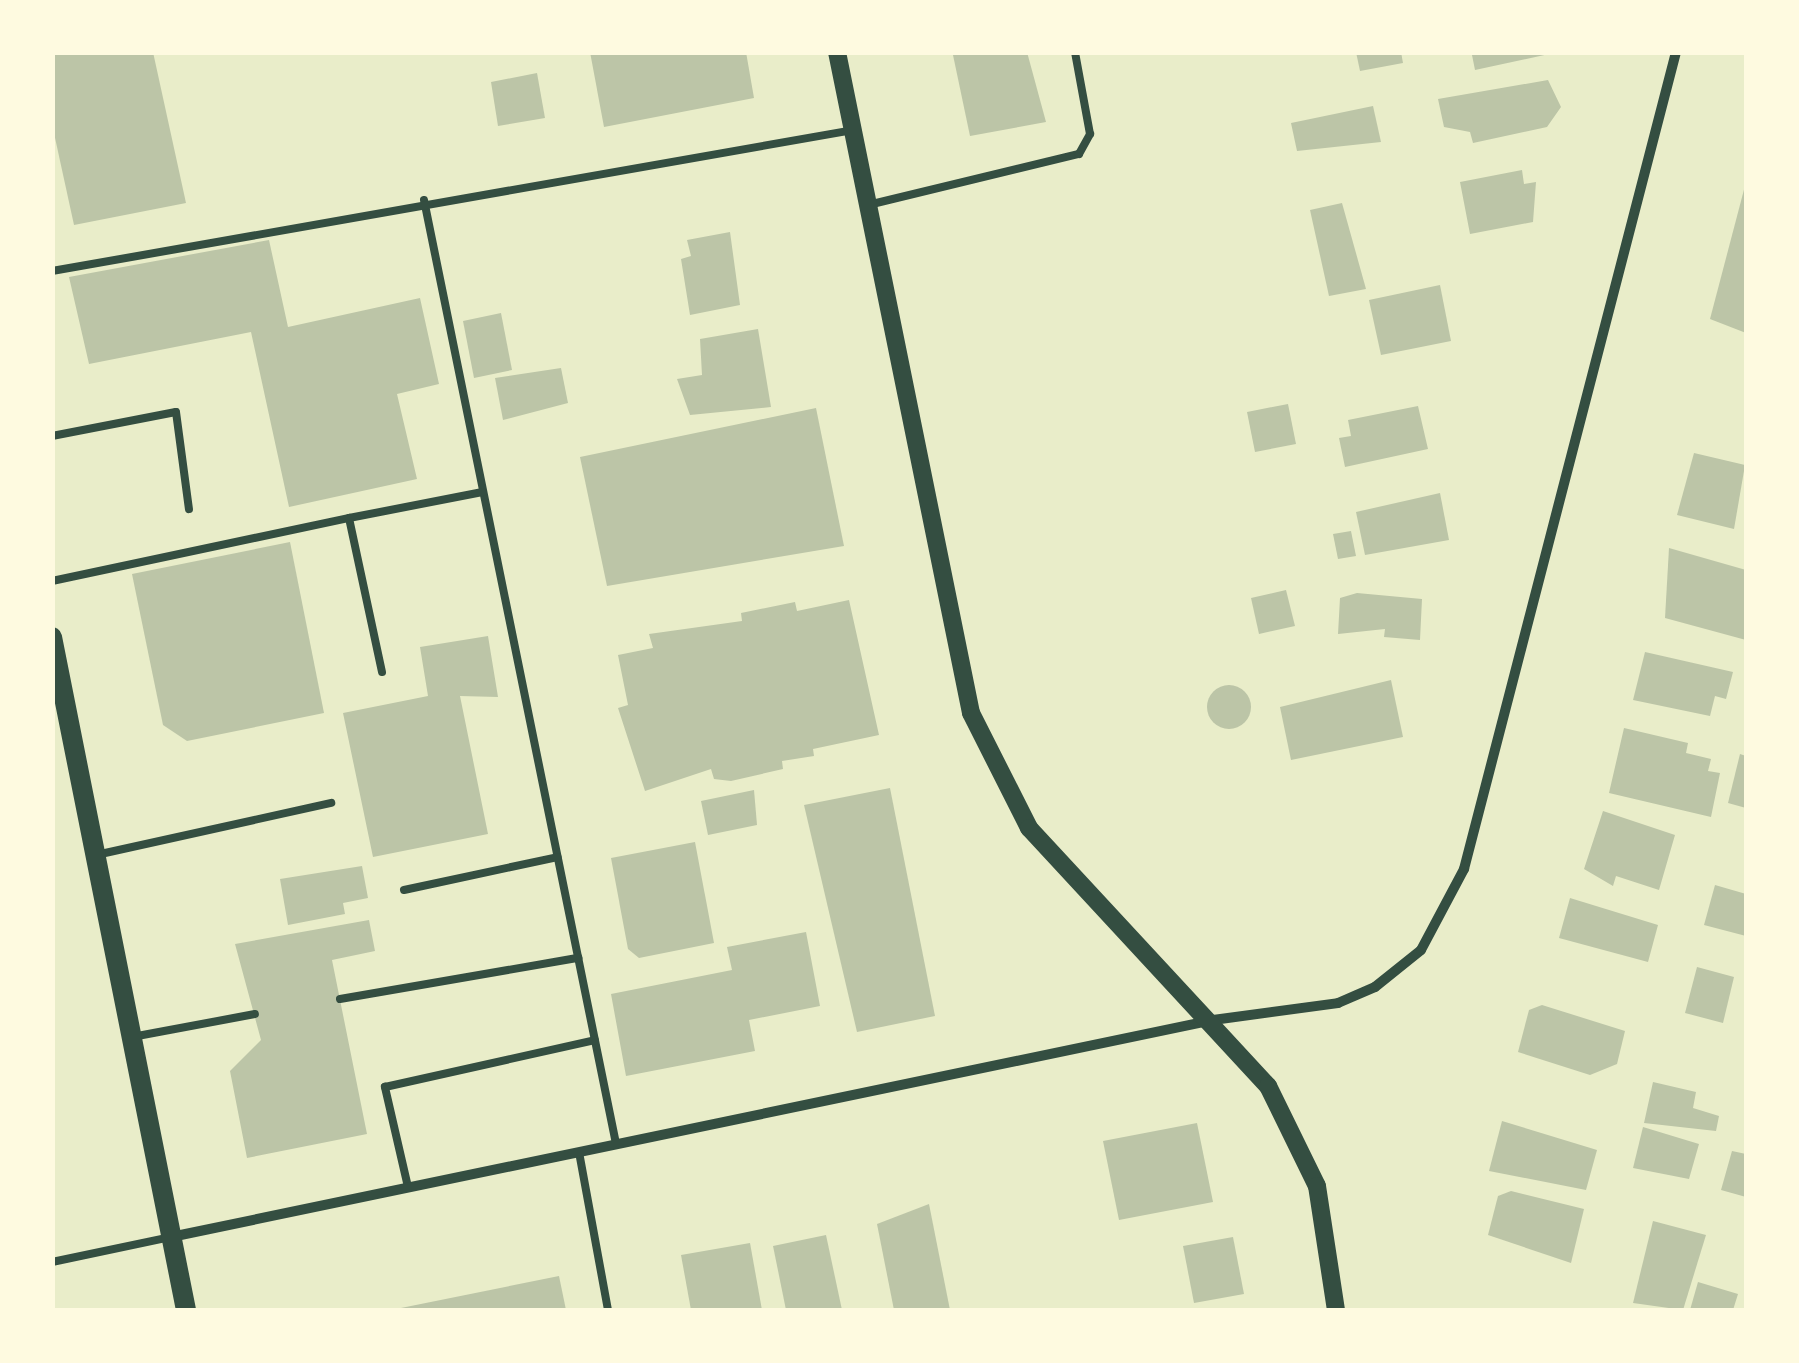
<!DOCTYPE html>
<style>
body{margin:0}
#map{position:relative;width:1799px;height:1363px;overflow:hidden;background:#e9edc9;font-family:Jost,sans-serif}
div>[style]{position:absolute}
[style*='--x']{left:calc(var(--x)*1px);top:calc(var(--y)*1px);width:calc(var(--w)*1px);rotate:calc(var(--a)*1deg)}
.building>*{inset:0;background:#bcc5a7}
.round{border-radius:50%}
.service>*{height:8px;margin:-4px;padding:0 4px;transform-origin:4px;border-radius:4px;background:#344e41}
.minor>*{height:10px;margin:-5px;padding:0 5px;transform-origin:5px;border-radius:5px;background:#344e41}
.tertiary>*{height:18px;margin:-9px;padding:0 9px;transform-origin:9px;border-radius:9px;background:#344e41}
.secondary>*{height:20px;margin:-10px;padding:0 10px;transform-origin:10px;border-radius:10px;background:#344e41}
span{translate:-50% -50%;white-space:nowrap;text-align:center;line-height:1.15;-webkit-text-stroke:9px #fefae0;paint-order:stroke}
.frame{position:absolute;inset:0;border:55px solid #fefae0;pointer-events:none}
</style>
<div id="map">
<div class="building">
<div style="clip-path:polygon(52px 52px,153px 52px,186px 203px,74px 225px,52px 124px)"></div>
<div style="clip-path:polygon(590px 52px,746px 52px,754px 98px,604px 127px)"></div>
<div style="clip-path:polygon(1027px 52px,1046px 122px,970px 136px,953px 55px)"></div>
<div style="clip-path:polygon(1356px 52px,1401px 52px,1403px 63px,1360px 71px)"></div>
<div style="clip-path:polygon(1456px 52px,1549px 52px,1549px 54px,1475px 70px,1472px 55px)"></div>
<div style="clip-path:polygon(537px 73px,545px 118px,498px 126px,491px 82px)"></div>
<div style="clip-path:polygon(1548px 80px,1561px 107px,1547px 127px,1473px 143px,1470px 132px,1444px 127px,1438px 99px)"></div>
<div style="clip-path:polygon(1373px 106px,1381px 142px,1297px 151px,1291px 123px)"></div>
<div style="clip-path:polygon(1522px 170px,1524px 184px,1536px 182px,1533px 222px,1470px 234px,1460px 182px)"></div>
<div style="clip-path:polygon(1746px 182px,1746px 333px,1710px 319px)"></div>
<div style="clip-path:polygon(1342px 203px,1366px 289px,1329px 296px,1310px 210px)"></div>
<div style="clip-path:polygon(730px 232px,740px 305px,690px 315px,681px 259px,691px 256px,687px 240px)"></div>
<div style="clip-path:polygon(269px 240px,288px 327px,420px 298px,439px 384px,397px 394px,417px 479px,289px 507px,251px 332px,89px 364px,69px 277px)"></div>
<div style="clip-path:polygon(1440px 285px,1451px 341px,1381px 355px,1369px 300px)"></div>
<div style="clip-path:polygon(501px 313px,512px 370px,474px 378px,463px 321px)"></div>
<div style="clip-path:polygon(758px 329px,771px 407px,690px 415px,677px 379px,702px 375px,700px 339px)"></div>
<div style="clip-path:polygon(561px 368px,568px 403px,503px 420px,495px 378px)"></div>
<div style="clip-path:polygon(1288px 404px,1296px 444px,1255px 452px,1247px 412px)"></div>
<div style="clip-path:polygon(1418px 406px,1428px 449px,1345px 467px,1339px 438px,1351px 436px,1348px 420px)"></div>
<div style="clip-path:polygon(816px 408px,844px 546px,607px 586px,580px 457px)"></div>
<div style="clip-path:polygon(1694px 453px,1745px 465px,1734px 529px,1677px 515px)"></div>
<div style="clip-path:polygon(1440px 493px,1449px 540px,1365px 555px,1356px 512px)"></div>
<div style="clip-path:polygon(1351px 531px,1356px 556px,1338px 559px,1333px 534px)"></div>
<div style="clip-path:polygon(290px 542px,324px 713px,187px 741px,163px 725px,132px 574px)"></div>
<div style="clip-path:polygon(1669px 548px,1746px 570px,1746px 640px,1665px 618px)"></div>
<div style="clip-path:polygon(1286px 590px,1295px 626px,1259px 634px,1251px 598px)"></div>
<div style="clip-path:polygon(1357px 593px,1422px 599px,1420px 640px,1384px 637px,1385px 629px,1338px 634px,1340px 598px)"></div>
<div style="clip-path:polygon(849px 600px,879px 735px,813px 749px,814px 756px,782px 761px,783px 769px,731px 781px,714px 779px,711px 769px,645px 791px,618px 708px,628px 705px,618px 655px,653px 648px,649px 634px,742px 621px,741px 613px,795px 602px,797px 611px)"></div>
<div style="clip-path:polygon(488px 636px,498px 697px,460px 696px,488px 834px,373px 857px,343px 713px,428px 696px,420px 647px)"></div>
<div style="clip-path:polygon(1645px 652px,1733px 672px,1726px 699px,1715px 696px,1710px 716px,1633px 700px)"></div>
<div style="clip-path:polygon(1391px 680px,1403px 737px,1291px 760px,1280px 707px)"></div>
<div class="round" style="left:1207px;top:685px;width:44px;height:44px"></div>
<div style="clip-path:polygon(1624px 728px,1688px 743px,1686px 753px,1711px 759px,1708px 771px,1720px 773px,1711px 817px,1609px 793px)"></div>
<div style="clip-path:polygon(1740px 754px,1746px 756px,1746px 808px,1728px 803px)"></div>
<div style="clip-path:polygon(890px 788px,935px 1016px,857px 1032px,804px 805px)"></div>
<div style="clip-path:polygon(754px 790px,757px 825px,708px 835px,701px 801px)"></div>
<div style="clip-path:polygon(1603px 811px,1675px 835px,1659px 890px,1616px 876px,1613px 886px,1584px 869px)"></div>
<div style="clip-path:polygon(695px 842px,714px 943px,639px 958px,628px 949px,611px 858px)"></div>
<div style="clip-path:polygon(362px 866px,368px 898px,343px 903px,345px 914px,288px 925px,280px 879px)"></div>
<div style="clip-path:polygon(1715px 885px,1746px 894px,1746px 936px,1704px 925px)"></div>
<div style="clip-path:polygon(1570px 898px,1658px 925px,1648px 962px,1559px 938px)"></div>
<div style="clip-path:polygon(369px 920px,375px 951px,332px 960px,367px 1134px,247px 1158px,230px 1071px,261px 1040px,235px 944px)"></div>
<div style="clip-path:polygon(806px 932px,820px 1006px,749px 1020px,755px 1051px,626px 1076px,611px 994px,732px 970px,727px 947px)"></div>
<div style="clip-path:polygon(1697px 967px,1734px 977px,1723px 1023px,1685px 1013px)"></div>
<div style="clip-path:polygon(1542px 1005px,1625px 1031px,1617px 1064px,1590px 1075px,1518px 1052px,1529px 1010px)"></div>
<div style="clip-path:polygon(1653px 1082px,1696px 1092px,1693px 1108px,1719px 1116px,1716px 1131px,1644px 1123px)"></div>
<div style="clip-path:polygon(1502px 1121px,1597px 1150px,1586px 1190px,1489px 1171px)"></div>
<div style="clip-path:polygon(1197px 1123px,1213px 1202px,1119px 1220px,1103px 1141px)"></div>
<div style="clip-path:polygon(1643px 1127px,1699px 1144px,1689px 1179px,1633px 1168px)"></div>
<div style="clip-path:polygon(1732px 1151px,1746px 1154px,1746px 1197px,1721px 1190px)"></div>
<div style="clip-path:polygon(1511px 1191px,1584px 1209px,1571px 1263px,1488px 1235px,1498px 1196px)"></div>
<div style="clip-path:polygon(929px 1204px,950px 1310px,894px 1310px,877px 1224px)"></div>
<div style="clip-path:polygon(1653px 1221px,1706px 1235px,1683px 1310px,1633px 1303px)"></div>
<div style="clip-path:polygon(826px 1235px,842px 1310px,786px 1310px,773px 1246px)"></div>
<div style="clip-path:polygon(1233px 1237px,1244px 1294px,1194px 1303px,1183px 1246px)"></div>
<div style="clip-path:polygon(750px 1243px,762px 1310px,691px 1310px,681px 1255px)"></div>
<div style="clip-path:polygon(559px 1276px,566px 1310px,396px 1310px,396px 1309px)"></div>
<div style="clip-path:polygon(1698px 1282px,1738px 1294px,1733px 1310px,1690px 1310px)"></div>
</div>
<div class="service">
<div style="--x:424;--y:200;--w:963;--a:78.5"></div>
<div style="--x:868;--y:205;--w:217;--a:-13.6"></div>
<div style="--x:1079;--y:154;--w:23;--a:-61"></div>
<div style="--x:1090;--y:134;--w:83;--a:-100.4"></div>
<div style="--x:52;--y:271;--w:813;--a:-9.98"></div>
<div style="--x:52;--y:436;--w:126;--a:-11"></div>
<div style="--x:176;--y:412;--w:98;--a:82.4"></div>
<div style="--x:52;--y:581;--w:304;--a:-12"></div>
<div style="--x:382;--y:672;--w:157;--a:-102.1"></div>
<div style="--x:349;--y:518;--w:136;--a:-11"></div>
<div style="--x:96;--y:855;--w:241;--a:-12.5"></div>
<div style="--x:404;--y:890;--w:157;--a:-12.1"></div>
<div style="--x:340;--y:999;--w:242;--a:-9.8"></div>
<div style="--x:132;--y:1037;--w:125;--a:-10.6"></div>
<div style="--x:579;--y:1152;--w:161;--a:79.6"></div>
<div style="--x:408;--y:1187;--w:103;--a:-103"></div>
<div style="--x:385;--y:1087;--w:215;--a:-12.6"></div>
<div style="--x:52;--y:1262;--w:122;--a:-11.9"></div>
</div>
<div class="minor">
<div style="--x:171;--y:1237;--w:1064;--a:-11.76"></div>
<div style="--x:1213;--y:1020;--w:126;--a:-7.7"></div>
<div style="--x:1338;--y:1003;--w:40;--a:-23.4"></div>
<div style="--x:1375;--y:987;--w:59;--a:-38.8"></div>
<div style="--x:1421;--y:950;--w:92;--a:-62"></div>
<div style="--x:1464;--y:869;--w:844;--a:-75.45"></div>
</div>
<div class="tertiary">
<div style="--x:837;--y:52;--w:674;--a:78.54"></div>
<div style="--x:971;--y:713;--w:129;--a:63.2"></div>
<div style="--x:1029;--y:828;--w:352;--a:47.2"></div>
<div style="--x:1268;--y:1086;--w:111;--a:63.9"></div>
<div style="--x:1317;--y:1186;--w:125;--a:81.3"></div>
</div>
<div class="secondary">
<div style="--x:52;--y:637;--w:686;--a:78.74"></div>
</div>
<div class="frame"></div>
</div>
